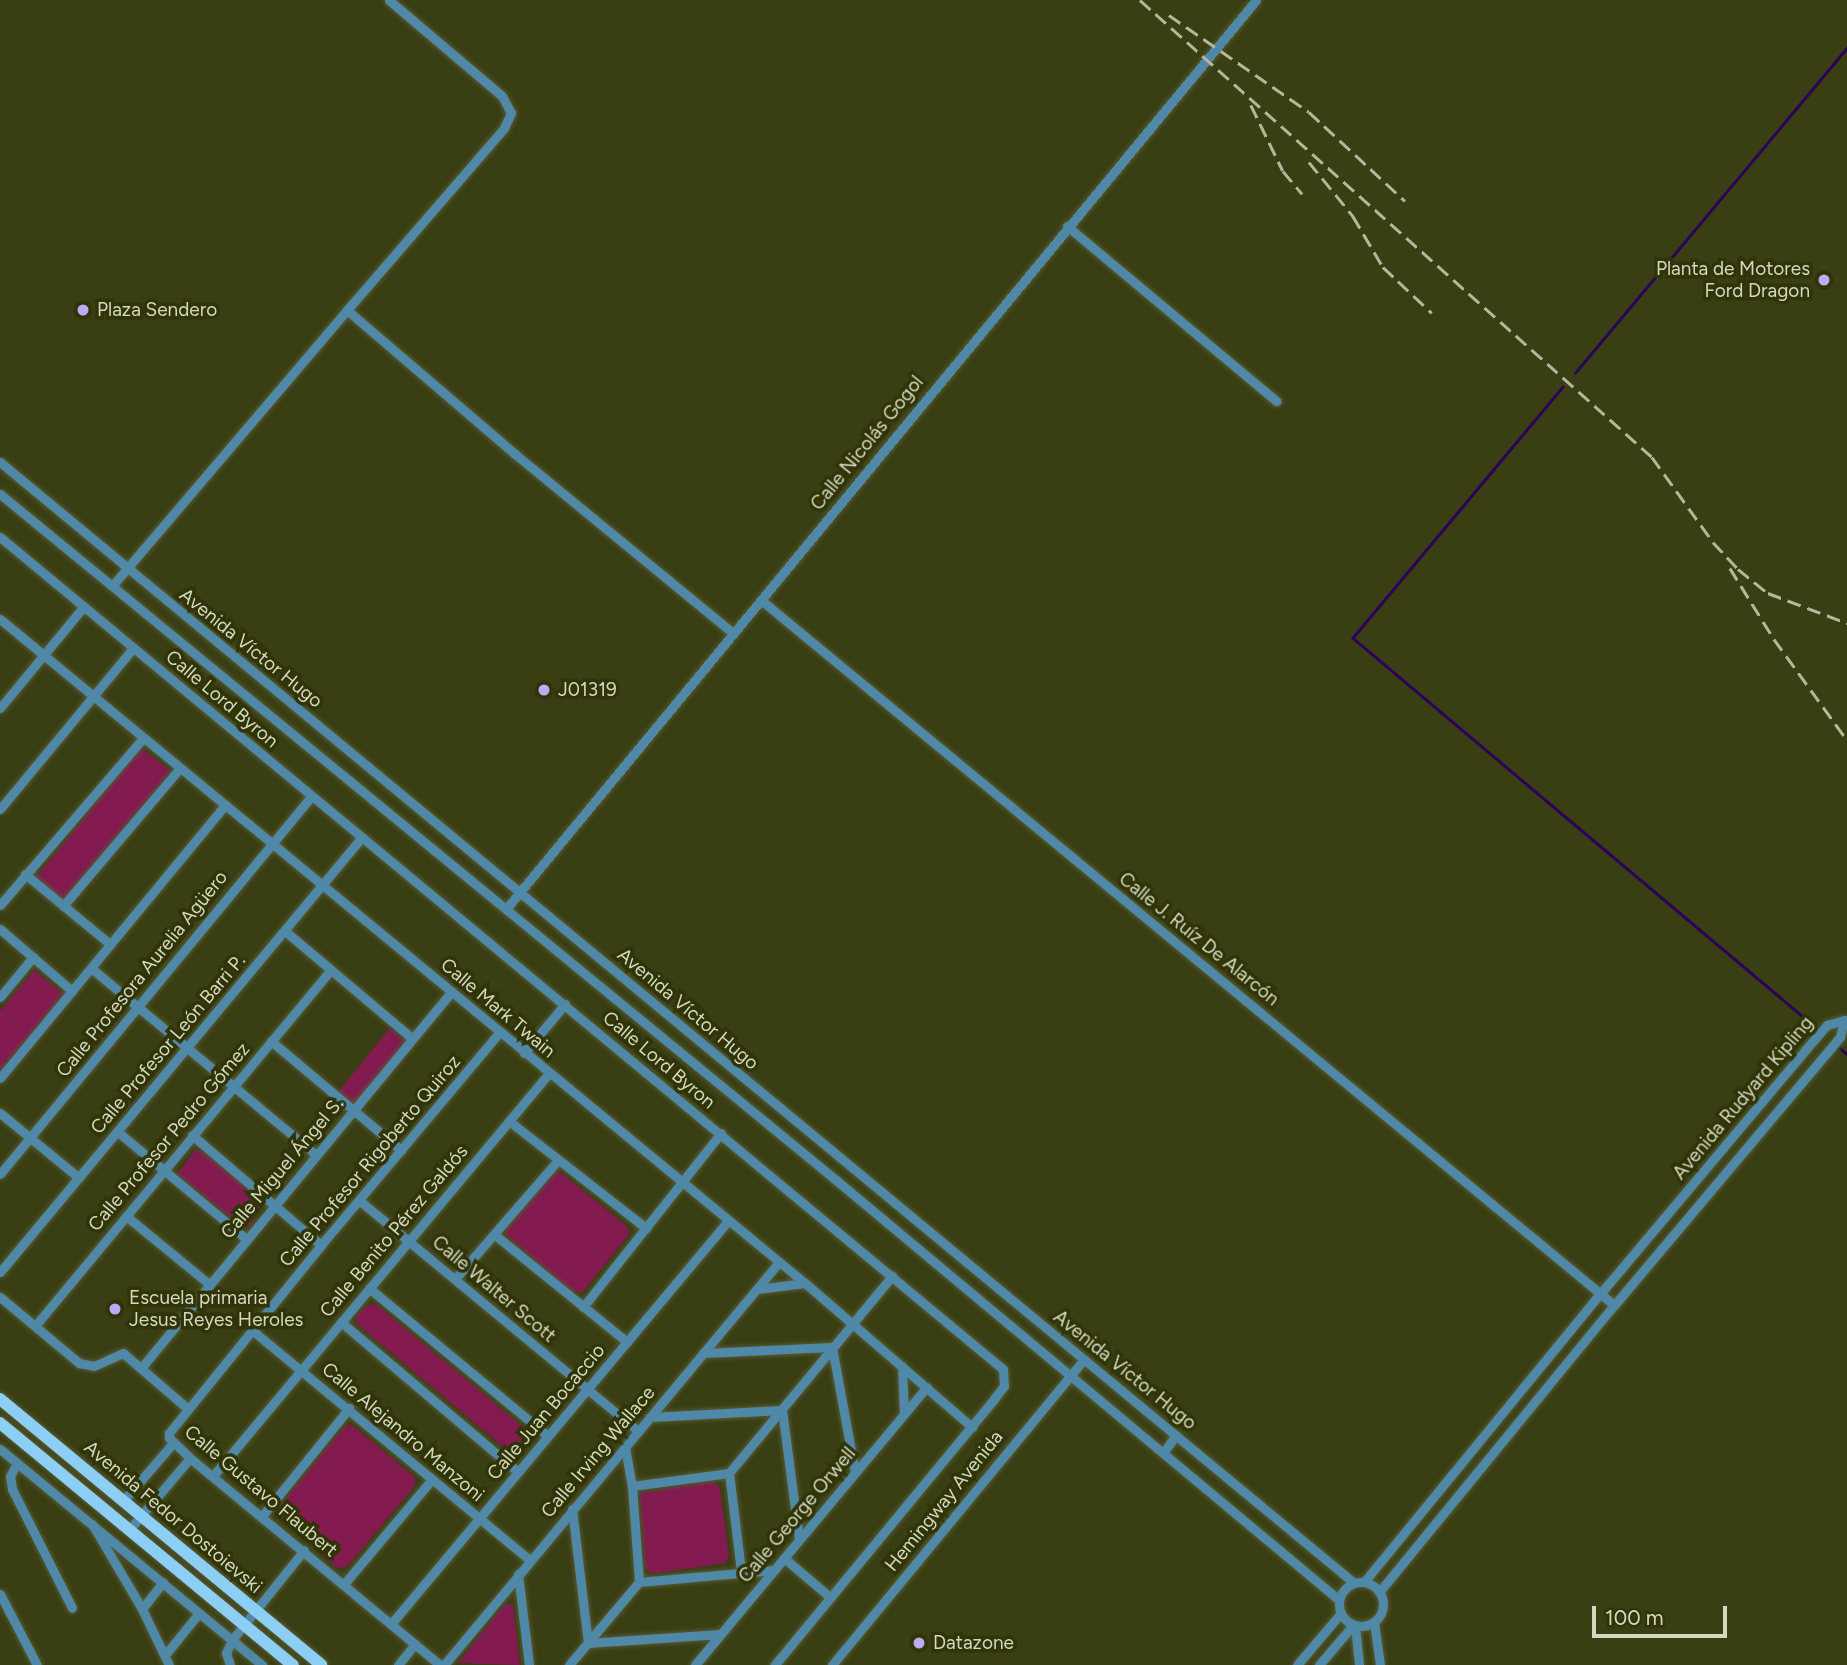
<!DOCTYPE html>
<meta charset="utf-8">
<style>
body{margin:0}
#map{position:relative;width:1847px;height:1665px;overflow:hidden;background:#3a3e13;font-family:Figtree,sans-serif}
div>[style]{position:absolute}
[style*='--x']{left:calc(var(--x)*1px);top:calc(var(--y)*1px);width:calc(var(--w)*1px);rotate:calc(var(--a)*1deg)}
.green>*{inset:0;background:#831a50}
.stream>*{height:2.5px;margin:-1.25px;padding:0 1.25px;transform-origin:1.25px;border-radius:1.25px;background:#2a025a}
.roads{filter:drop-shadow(0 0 2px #565a32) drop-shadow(0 0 2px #565a32)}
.minor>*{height:9px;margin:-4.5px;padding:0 4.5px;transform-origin:4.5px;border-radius:4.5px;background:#5088a7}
.minor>.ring{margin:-4.5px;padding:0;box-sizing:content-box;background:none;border:9px solid #5088a7;border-radius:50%}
.major>*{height:12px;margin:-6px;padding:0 6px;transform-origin:6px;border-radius:6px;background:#8ccef4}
.rail>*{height:2.5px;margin-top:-1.25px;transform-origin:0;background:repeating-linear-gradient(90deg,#b3b79c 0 14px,transparent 0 21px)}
.dots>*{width:19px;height:19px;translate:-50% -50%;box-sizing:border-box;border:4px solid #303407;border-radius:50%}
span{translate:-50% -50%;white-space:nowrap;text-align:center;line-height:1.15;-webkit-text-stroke:7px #303407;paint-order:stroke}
.poi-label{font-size:19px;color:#d4d8c1}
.right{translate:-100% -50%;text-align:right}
.left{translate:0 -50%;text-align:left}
.street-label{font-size:19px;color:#d4d8c1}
.scale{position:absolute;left:1592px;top:1606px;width:135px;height:32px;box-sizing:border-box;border:4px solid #d4d8c1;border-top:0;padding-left:9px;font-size:21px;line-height:24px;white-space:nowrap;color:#d4d8c1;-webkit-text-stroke:5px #303407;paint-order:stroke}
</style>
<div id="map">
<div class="green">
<div style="clip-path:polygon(141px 748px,171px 771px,64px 901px,36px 877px)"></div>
<div style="clip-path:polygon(34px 970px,64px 994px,0 1071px,0 1011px)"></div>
<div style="clip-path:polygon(390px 1028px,406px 1042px,355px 1105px,339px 1091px)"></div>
<div style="clip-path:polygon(195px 1150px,202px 1151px,262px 1201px,250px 1226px,241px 1226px,177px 1174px)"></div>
<div style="clip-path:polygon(560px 1172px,628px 1227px,629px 1235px,582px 1293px,570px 1290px,506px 1235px,506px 1229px,555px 1173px)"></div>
<div style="clip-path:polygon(376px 1304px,528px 1431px,531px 1440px,519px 1455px,509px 1452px,357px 1324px,356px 1316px,367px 1305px)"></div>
<div style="clip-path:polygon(352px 1425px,415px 1477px,415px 1486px,347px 1567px,337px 1568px,280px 1517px,277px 1509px,345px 1426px)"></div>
<div style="clip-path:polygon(713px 1481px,720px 1488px,729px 1557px,725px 1563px,651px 1574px,645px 1567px,640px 1493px)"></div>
<div style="clip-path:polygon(513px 1604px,520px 1665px,458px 1663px,504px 1605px)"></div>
</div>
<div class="stream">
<div style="--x:1575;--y:373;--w:424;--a:-50.1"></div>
<div style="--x:1563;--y:387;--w:327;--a:129.9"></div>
<div style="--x:1353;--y:638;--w:601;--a:40.07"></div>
<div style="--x:1840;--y:1048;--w:9;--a:41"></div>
</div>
<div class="roads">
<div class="minor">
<div style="--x:1067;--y:226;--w:273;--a:39.9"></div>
<div style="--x:347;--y:310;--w:240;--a:-49.2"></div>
<div style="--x:504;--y:128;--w:17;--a:-65"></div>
<div style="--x:511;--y:113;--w:19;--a:-118"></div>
<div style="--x:502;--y:96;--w:148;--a:-139.7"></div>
<div style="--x:0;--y:462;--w:1758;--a:39.62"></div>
<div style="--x:0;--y:494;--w:1081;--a:39.37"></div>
<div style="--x:836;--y:1180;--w:655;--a:39.86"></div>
<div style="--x:0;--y:537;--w:1303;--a:39.68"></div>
<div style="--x:1003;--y:1369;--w:17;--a:87"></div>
<div style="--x:1004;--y:1386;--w:16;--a:128"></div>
<div style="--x:994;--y:1399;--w:345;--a:129.5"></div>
<div style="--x:113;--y:585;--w:361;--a:-49.6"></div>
<div style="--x:347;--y:310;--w:221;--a:40.6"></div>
<div style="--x:515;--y:454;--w:283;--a:39.4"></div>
<div style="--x:761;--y:600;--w:1107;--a:39.57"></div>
<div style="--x:0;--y:619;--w:1044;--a:39.52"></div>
<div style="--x:805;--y:1283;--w:221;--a:40.8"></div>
<div style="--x:0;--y:708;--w:132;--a:-50.5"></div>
<div style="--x:0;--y:809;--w:209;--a:-50.4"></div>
<div style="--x:25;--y:874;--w:110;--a:39.5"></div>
<div style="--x:0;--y:905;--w:220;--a:-49.4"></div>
<div style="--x:63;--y:906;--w:181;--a:-49.7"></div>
<div style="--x:506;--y:909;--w:1178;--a:-50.47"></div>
<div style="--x:0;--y:929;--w:95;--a:40.7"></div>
<div style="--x:285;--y:931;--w:167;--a:40.2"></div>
<div style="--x:91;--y:968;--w:293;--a:39.7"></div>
<div style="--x:0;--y:997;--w:52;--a:-50.5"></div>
<div style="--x:271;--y:1041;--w:170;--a:40"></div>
<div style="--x:524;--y:1053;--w:64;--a:-50.1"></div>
<div style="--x:0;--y:1078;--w:354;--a:-50.5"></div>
<div style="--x:0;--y:1113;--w:102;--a:39.4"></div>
<div style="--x:509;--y:1121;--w:174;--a:38"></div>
<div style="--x:118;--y:1132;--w:165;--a:39.8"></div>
<div style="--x:192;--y:1135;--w:170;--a:40.5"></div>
<div style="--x:0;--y:1174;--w:490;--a:-50.5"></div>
<div style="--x:360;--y:1201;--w:361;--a:39.6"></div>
<div style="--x:126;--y:1216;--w:106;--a:39.3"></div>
<div style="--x:495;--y:1235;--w:170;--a:39"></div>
<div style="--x:0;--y:1272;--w:566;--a:-50.23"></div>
<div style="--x:455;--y:1279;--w:157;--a:-49.1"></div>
<div style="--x:369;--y:1288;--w:231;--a:39.6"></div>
<div style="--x:757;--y:1289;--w:48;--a:-7.1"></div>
<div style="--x:0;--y:1297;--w:103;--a:39.9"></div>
<div style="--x:79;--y:1363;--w:15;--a:11"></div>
<div style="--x:94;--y:1366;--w:32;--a:-24"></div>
<div style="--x:123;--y:1353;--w:84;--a:40.7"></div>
<div style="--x:583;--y:1307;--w:222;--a:-51.6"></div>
<div style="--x:341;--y:1322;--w:232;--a:40.3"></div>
<div style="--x:35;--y:1326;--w:462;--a:-50.3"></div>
<div style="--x:253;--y:1331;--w:359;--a:39.6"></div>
<div style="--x:703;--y:1353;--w:129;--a:-2.7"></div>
<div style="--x:832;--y:1347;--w:127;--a:79.6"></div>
<div style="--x:902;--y:1366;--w:48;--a:87.6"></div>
<div style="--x:142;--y:1367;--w:486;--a:-50.5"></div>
<div style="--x:650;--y:1417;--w:132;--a:-3"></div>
<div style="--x:782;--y:1410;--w:130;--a:82.5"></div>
<div style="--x:625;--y:1447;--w:40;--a:80"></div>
<div style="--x:632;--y:1486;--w:96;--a:85.8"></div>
<div style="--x:0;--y:1449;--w:340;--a:39.5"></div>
<div style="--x:1163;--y:1453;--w:22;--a:-54"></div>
<div style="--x:17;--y:1463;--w:15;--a:118"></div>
<div style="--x:10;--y:1476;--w:13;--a:81"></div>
<div style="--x:12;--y:1489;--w:133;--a:63.2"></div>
<div style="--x:729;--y:1473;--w:99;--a:83"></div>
<div style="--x:213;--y:1476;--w:525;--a:-50.18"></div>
<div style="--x:632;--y:1486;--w:98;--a:-7.6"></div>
<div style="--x:729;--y:1473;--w:256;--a:-50.4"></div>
<div style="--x:123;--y:1501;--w:77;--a:-49.2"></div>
<div style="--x:572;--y:1509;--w:135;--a:83.2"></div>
<div style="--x:588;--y:1643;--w:132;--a:-3.9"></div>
<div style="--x:262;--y:1516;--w:139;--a:-51.1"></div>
<div style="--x:92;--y:1524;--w:99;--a:59.5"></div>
<div style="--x:142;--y:1609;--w:62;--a:64.3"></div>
<div style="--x:129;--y:1530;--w:94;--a:-49.7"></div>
<div style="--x:784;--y:1558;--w:60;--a:40.3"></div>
<div style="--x:518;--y:1574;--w:92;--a:83.1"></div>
<div style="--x:1364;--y:1582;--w:372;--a:-50.7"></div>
<div style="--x:1600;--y:1294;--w:320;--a:-49.9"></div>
<div style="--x:1806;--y:1049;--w:32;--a:-49"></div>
<div style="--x:1827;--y:1025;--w:18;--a:-16"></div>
<div style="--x:1844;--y:1020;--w:17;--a:103"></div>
<div style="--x:1840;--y:1037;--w:351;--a:130.1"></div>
<div style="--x:1614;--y:1305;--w:371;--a:129.3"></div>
<div class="ring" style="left:1339px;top:1582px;width:35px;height:35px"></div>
<div style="--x:344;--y:1584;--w:137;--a:-50"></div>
<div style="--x:0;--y:1594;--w:80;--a:62.5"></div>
<div style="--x:142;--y:1609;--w:34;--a:-52"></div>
<div style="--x:1374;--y:1622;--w:43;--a:82.1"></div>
<div style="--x:391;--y:1624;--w:525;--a:-50.1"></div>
<div style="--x:1355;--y:1626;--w:39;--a:84"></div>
<div style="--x:165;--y:1655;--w:54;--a:-51"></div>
<div style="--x:230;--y:1665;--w:13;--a:-108"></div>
<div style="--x:226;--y:1653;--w:14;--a:-65"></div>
<div style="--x:232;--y:1640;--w:115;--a:-51.3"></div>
<div style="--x:398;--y:1665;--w:27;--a:-51"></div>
<div style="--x:440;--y:1665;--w:325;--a:-140.4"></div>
<div style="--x:190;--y:1458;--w:29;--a:-136"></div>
<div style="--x:169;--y:1438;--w:5;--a:-90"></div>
<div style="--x:169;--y:1433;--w:242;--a:-51"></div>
<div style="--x:321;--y:1245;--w:277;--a:-50"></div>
<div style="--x:444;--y:1665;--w:524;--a:-50.26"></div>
<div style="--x:569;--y:1665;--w:109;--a:-49.9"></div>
<div style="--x:639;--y:1582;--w:136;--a:-5.1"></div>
<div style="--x:695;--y:1665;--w:362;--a:-50.2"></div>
<div style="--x:832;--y:1665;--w:395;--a:-50.5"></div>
<div style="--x:1297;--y:1665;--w:68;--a:-49.8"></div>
<div style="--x:1319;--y:1665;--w:52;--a:-49.6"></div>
</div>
<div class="major">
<div style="--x:0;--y:1399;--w:417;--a:39.6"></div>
<div style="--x:0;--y:1423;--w:380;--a:39.6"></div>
</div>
</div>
<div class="rail">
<div style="--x:1140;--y:0;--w:686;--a:41.75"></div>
<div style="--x:1652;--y:457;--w:105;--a:54.3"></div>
<div style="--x:1713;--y:542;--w:37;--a:47"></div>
<div style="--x:1738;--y:569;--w:38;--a:39"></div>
<div style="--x:1768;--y:593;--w:85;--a:20.8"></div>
<div style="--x:1169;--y:15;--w:170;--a:34.7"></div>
<div style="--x:1309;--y:112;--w:131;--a:42.8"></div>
<div style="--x:1251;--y:105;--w:73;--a:64.1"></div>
<div style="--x:1283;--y:171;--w:30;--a:50"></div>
<div style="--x:1309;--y:162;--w:70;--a:50.8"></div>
<div style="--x:1353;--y:216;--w:59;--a:59.5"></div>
<div style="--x:1383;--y:267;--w:67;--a:43.2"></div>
<div style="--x:1730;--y:568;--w:84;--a:58.2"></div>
<div style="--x:1774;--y:639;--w:125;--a:54.1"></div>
</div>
<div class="dots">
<div style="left:1824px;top:280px;background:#bcaaf6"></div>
<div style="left:83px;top:310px;background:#bcaaf6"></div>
<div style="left:544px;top:690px;background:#bcaaf6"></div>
<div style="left:115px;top:1309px;background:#bcaaf6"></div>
<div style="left:919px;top:1643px;background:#bcaaf6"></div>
</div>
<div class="poi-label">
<span class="right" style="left:1810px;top:280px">Planta de Motores<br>Ford Dragon</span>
<span class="left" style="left:97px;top:310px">Plaza Sendero</span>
<span class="left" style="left:558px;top:690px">J01319</span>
<span class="left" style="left:129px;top:1309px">Escuela primaria<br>Jesus Reyes Heroles</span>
<span class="left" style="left:933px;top:1643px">Datazone</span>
</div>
<div class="street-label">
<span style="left:867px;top:443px;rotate:-51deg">Calle Nicolás Gogol</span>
<span style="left:251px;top:648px;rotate:39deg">Avenida Víctor Hugo</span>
<span style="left:222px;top:699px;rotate:40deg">Calle Lord Byron</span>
<span style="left:1199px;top:939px;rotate:39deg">Calle J. Ruíz De Alarcón</span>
<span style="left:142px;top:974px;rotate:-51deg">Calle Profesora Aurelia Agüero</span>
<span style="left:498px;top:1008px;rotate:40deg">Calle Mark Twain</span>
<span style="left:688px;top:1009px;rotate:40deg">Avenida Víctor Hugo</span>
<span style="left:168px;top:1044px;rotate:-50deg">Calle Profesor León Barri P.</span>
<span style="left:659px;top:1060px;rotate:40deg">Calle Lord Byron</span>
<span style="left:1743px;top:1098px;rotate:-50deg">Avenida Rudyard Kipling</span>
<span style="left:169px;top:1137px;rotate:-50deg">Calle Profesor Pedro Gómez</span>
<span style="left:370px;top:1161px;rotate:-50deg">Calle Profesor Rigoberto Quiroz</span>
<span style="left:282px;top:1168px;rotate:-50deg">Calle Miguel Ángel S.</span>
<span style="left:394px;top:1231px;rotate:-50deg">Calle Benito Pérez Galdós</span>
<span style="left:494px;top:1289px;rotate:40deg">Calle Walter Scott</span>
<span style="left:1125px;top:1370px;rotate:39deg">Avenida Víctor Hugo</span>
<span style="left:546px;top:1412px;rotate:-50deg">Calle Juan Bocaccio</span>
<span style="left:403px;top:1432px;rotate:40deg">Calle Alejandro Manzoni</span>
<span style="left:598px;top:1452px;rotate:-50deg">Calle Irving Wallace</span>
<span style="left:261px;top:1491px;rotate:40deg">Calle Gustavo Flaubert</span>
<span style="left:944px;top:1501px;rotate:-51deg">Hemingway Avenida</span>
<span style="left:797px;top:1515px;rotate:-50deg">Calle George Orwell</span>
<span style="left:173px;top:1517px;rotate:40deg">Avenida Fedor Dostoievski</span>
</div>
<div class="scale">100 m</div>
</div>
